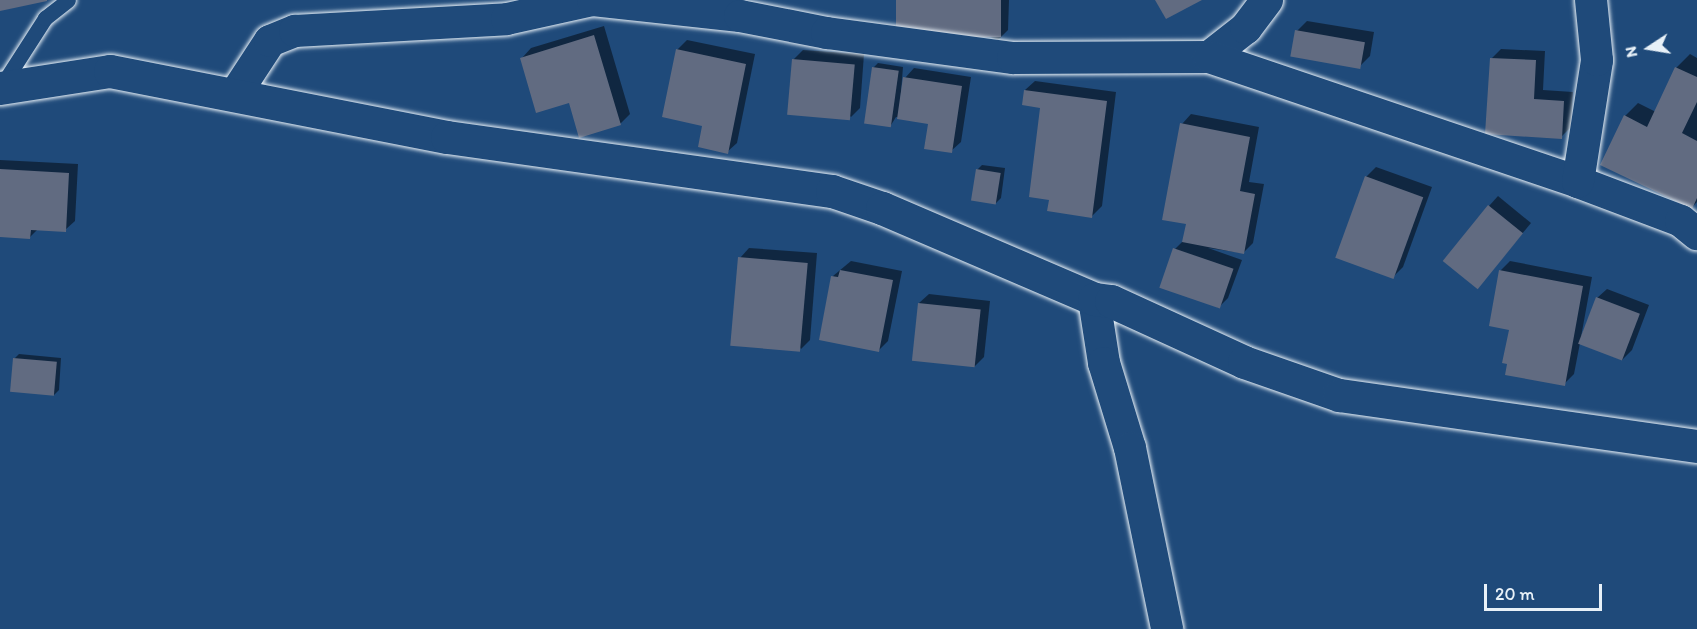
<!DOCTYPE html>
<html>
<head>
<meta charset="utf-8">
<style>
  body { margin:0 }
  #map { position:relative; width:1697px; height:629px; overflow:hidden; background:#1f4a7a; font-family:Itim,sans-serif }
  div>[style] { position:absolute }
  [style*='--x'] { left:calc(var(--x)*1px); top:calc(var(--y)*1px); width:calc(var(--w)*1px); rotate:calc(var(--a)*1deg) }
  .shadow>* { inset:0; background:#0007 }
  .building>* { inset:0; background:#616b81; transform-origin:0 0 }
  .roads { filter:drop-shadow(0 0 2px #e8f1f8) drop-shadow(0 0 2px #e8f1f8) }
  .service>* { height:15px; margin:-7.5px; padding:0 7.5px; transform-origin:7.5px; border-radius:7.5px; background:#1f4a7a }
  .minor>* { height:32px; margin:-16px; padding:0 16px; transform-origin:16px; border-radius:16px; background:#1f4a7a }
  .secondary>* { height:33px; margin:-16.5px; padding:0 16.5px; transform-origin:16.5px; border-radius:16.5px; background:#1f4a7a }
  span { translate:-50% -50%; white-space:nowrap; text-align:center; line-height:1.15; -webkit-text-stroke:4.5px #1f4a7a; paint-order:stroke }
  .north { position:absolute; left:1619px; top:18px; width:60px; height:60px; -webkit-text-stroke:4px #1f4a7a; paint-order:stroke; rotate:258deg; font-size:16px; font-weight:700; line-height:24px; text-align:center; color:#e8f1f8 }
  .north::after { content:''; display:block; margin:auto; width:21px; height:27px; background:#e8f1f8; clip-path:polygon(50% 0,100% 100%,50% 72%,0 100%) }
  .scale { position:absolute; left:1484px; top:584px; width:118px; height:27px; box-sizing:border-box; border:3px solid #e8f1f8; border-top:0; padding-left:8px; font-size:18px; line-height:21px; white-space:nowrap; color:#e8f1f8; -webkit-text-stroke:4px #1f4a7a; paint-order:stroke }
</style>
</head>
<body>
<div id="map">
  <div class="shadow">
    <div style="clip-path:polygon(898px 0,1009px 0,1008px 30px,998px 40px)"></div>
    <div style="clip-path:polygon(1307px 21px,1374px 32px,1370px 56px,1360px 66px,1297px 31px)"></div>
    <div style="clip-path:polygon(604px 26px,630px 114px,621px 123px,580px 136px,570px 102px,522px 58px,531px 48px)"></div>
    <div style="clip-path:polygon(687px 40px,755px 54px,737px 143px,727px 152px,704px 125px,677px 50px)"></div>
    <div style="clip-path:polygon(1501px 49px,1545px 51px,1543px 90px,1573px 92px,1571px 127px,1561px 137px,1491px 59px)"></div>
    <div style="clip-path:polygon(803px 50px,864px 54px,860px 108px,851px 117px,793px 60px)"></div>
    <div style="clip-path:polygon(1690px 54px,1697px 58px,1697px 202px,1692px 207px,1625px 116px,1638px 103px,1656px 112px,1676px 68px)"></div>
    <div style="clip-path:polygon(878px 63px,903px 67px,900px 105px,905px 78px,914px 68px,971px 77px,961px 142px,951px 151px,930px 122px,896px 117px,891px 125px,873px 68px)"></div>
    <div style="clip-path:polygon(1035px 81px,1116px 92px,1102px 206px,1092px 216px,1042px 107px,1025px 90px)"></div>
    <div style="clip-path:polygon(1191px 114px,1259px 127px,1249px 182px,1264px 184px,1253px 243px,1243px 253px,1208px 248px,1242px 260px,1228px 298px,1218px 308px,1175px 249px,1184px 240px,1187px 223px,1182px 124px)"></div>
    <div style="clip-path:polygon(0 160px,78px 164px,75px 221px,65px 230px,38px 229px,30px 237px,0 236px)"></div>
    <div style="clip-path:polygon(982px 165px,1005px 168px,1001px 198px,996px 203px,977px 170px)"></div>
    <div style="clip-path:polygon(1376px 167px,1432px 187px,1403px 267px,1393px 277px,1366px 177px)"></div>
    <div style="clip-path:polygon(1498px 196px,1531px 223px,1478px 287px,1489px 206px)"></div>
    <div style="clip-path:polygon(749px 248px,817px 253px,810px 340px,801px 349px,740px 258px)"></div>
    <div style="clip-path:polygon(851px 261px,902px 271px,888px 341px,879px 350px,833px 276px)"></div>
    <div style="clip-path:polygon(1510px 261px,1592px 277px,1581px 337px,1597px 298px,1607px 289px,1649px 305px,1632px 350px,1622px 360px,1580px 343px,1574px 374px,1564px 384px,1511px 329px,1500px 271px)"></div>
    <div style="clip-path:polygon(929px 294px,990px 301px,984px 357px,974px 367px,919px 303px)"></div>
    <div style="clip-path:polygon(19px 354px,61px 358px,59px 390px,54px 395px,14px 359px)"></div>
  </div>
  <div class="building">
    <div style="clip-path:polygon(0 0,47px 0,47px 1px,0 11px)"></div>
    <div style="left:896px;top:0;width:105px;height:37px"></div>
    <div style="clip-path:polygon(1155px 0,1202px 0,1166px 19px)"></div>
    <div style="left:1295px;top:30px;width:71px;height:27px;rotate:10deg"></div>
    <div style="clip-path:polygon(594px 35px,621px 125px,579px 138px,569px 103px,536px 113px,520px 58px)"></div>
    <div style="clip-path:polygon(676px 49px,746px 64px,728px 154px,698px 147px,702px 126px,662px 117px)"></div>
    <div style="clip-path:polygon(1490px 58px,1536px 60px,1534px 99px,1564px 101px,1562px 139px,1485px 134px)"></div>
    <div style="left:792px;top:59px;width:63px;height:56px;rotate:5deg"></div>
    <div style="left:872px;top:67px;width:27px;height:57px;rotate:8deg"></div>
    <div style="clip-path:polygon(1675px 67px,1697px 77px,1697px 102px,1682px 133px,1697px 141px,1697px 198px,1692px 209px,1600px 165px,1624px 115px,1647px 127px)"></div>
    <div style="clip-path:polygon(903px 77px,962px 86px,952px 153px,924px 149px,928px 124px,897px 119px)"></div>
    <div style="clip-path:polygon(1024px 90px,1107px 101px,1092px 218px,1047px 211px,1049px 200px,1029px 197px,1040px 108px,1022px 105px)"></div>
    <div style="clip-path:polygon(1180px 123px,1250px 137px,1240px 191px,1255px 194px,1244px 254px,1182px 242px,1186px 224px,1162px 220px)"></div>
    <div style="clip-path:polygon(0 169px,69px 173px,66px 232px,31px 230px,30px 239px,0 237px)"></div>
    <div style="left:976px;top:169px;width:25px;height:32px;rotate:9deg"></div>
    <div style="left:1365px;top:176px;width:62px;height:87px;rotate:20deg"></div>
    <div style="left:1488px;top:205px;width:45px;height:72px;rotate:39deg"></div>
    <div style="left:1173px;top:248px;width:64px;height:42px;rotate:19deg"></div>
    <div style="left:738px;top:257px;width:70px;height:89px;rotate:5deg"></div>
    <div style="clip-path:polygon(840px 270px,893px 280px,879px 352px,819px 340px,831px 276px,838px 277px)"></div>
    <div style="clip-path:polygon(1499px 270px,1583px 286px,1565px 386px,1505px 375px,1507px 364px,1502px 363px,1509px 330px,1489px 326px)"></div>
    <div style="left:1596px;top:297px;width:47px;height:50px;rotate:21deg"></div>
    <div style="left:918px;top:303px;width:63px;height:58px;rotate:6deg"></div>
    <div style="left:13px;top:358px;width:44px;height:34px;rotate:5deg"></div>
  </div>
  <div class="roads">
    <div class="service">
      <div style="--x:2;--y:85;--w:80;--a:-57.3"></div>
      <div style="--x:45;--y:18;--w:29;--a:-38"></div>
    </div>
    <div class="minor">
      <div style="--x:1209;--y:57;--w:47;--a:-38.1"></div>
      <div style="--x:1246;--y:28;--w:35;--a:-53"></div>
      <div style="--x:236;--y:93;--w:62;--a:-56.8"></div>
      <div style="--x:270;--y:41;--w:27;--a:-22"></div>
      <div style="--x:295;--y:31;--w:212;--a:-3.2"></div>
      <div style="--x:507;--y:19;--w:88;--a:-12.5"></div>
      <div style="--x:593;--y:0;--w:148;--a:6.2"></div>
      <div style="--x:740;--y:16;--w:89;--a:11.1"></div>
      <div style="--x:827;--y:33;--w:188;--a:7.7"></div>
      <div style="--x:1013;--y:58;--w:196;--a:-0.3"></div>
      <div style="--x:1209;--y:57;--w:390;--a:18.7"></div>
      <div style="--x:1578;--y:182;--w:110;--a:20.7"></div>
      <div style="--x:1681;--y:221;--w:21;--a:39"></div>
      <div style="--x:1578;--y:182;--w:123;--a:-81.1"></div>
      <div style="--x:1597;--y:60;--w:60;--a:-95.7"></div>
      <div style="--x:1094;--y:299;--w:65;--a:81.1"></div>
      <div style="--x:1104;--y:363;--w:89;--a:73"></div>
      <div style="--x:1130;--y:448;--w:185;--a:78.4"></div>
    </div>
    <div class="secondary">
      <div style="--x:0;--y:88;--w:111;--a:-8.8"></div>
      <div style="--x:110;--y:71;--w:343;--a:11.1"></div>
      <div style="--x:447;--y:137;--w:389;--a:8"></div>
      <div style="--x:832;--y:191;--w:53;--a:18.8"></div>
      <div style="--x:882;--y:208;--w:231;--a:23.2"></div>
      <div style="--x:1094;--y:299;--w:17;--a:7"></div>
      <div style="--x:1111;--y:301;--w:146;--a:24.6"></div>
      <div style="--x:1244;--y:362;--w:101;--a:19.2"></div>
      <div style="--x:1339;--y:395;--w:362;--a:8.1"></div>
    </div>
  </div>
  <div class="north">N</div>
  <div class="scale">20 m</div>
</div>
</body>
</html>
